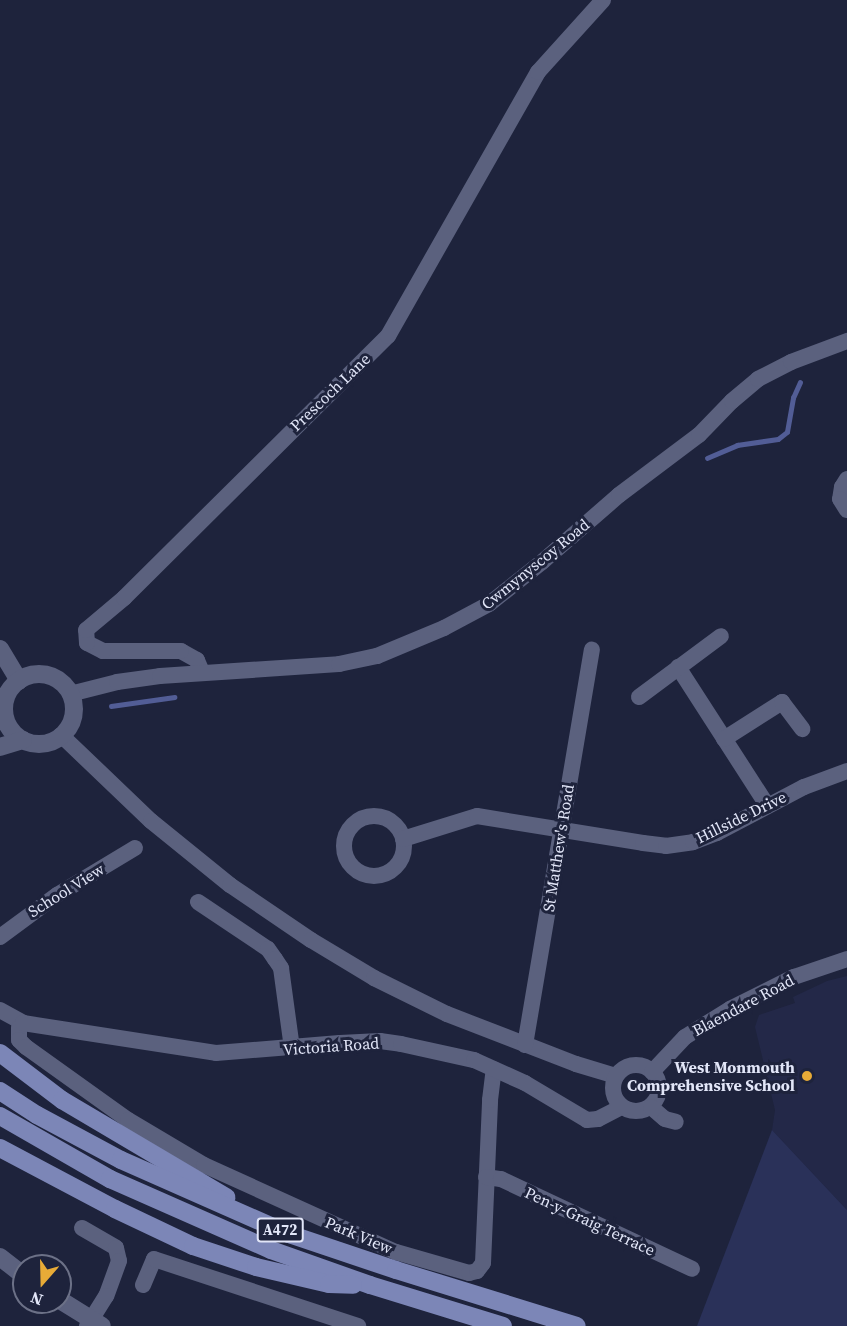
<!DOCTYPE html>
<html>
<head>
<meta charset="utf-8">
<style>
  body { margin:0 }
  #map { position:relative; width:847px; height:1326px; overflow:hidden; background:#1e233c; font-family:"Source Serif 4",serif }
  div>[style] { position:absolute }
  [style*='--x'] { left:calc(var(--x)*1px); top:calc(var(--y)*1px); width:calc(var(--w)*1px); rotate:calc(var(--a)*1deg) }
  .built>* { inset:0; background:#232848 }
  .green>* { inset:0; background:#2a3159 }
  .stream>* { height:4.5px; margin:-2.25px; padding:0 2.25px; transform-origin:2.25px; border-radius:2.25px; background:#525d96 }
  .street>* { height:16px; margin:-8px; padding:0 8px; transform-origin:8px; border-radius:8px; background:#5b617e }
  .street>.ring { margin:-8px; padding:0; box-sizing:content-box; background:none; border:16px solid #5b617e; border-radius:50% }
  .secondary>* { height:18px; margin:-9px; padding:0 9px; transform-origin:9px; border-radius:9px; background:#5b617e }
  .secondary>.ring { margin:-9px; padding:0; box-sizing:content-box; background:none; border:18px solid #5b617e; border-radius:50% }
  .primary>* { height:18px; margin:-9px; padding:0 9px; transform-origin:9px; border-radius:9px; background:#7c86b7 }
  .dots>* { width:16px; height:16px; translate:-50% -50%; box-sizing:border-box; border:3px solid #1e233c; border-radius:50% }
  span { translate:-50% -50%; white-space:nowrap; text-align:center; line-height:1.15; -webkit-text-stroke:6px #1e233c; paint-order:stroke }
  .shield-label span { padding:2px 4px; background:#1e233c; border:2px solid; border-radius:4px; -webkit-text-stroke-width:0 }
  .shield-label { font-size:15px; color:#e2e6f8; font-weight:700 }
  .street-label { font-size:16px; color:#e2e6f8 }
  .poi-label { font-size:16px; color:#e2e6f8; font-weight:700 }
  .right { translate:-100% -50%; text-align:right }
  .north { position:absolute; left:12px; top:1254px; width:60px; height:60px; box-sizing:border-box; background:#1e233c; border:2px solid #6c7187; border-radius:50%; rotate:200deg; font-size:16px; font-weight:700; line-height:24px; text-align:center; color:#e2e6f8 }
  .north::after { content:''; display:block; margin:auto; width:21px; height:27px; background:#e8ab37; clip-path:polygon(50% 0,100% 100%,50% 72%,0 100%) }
</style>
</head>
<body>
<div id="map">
  <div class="built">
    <div style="clip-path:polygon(847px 976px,847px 1210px,772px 1130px,775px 1110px,755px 1027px,759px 1015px,795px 1003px,793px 997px,827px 981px)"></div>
  </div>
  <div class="green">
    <div style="clip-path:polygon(772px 1130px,847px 1210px,847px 1326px,697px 1326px)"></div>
  </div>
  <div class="stream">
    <div style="--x:707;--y:458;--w:33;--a:-23"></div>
    <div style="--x:737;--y:445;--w:41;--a:-8.3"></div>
    <div style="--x:778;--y:439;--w:11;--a:-38"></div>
    <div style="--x:787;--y:432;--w:35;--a:-80"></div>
    <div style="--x:793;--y:398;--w:17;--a:-66"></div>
    <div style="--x:111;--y:706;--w:64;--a:-8.1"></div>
  </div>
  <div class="street">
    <div style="--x:847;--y:479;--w:9;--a:122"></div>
    <div style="--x:842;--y:487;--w:12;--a:99"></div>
    <div style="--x:840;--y:499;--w:13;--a:58"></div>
    <div style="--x:678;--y:667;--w:164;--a:57.2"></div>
    <div style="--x:202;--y:672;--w:13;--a:-113"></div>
    <div style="--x:197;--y:660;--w:18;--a:-151"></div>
    <div style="--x:181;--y:651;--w:78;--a:180"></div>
    <div style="--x:103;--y:651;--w:18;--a:-153"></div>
    <div style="--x:87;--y:643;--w:13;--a:-94"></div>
    <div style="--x:86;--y:630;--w:50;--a:-40.1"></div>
    <div style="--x:124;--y:598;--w:372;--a:-44.8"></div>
    <div style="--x:388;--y:336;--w:304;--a:-60.4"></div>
    <div style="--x:538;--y:72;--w:97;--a:-47.9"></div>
    <div style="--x:70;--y:694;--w:49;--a:-14.3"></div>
    <div style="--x:117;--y:682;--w:43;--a:-7.9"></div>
    <div style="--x:160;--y:676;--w:179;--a:-3.8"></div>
    <div style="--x:339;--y:664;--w:39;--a:-12"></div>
    <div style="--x:377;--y:656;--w:73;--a:-22.7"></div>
    <div style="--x:444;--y:628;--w:51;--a:-28.1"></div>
    <div style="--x:489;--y:604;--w:68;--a:-38.4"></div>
    <div style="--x:542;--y:562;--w:102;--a:-41"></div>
    <div style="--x:619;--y:495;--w:100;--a:-36.9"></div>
    <div style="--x:699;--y:435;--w:47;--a:-45.9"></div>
    <div style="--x:732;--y:401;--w:34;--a:-40"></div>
    <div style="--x:758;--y:379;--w:37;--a:-27"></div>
    <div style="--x:791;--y:362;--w:60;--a:-20.6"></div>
    <div style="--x:639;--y:697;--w:102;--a:-36.6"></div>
    <div style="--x:61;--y:735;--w:124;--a:43.7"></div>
    <div style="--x:151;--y:821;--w:102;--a:39"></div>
    <div style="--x:230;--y:885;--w:98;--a:34.2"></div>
    <div style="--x:311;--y:940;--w:74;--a:31.1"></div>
    <div style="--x:374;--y:978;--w:81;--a:26.3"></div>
    <div style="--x:447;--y:1014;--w:138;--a:21.2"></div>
    <div style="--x:576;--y:1064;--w:42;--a:16.7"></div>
    <div style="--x:724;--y:739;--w:69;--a:-32.5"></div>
    <div style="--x:782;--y:702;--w:34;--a:53"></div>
    <div class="ring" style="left:344px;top:816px;width:44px;height:44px"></div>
    <div style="--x:403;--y:839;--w:77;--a:-17.3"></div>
    <div style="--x:477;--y:816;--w:168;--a:9.2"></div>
    <div style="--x:643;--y:843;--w:23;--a:7"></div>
    <div style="--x:666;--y:846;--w:27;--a:-8"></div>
    <div style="--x:693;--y:842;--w:26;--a:-21"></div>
    <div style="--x:717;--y:833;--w:98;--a:-27.9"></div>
    <div style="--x:804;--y:787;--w:46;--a:-20.4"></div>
    <div style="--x:198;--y:902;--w:84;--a:33.9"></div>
    <div style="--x:268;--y:949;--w:12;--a:55"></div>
    <div style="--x:275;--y:959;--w:11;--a:56"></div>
    <div style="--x:281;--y:968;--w:81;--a:82.2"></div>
    <div style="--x:0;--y:937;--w:71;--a:-36.4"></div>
    <div style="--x:57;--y:895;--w:91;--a:-31.1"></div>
    <div style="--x:0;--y:1010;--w:26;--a:29"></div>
    <div style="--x:23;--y:1023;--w:6;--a:129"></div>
    <div style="--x:19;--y:1028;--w:12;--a:90"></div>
    <div style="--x:19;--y:1040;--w:10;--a:45"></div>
    <div style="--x:26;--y:1047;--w:125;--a:35.6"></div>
    <div style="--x:128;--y:1120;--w:88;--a:30.6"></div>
    <div style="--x:204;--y:1165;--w:211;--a:24.4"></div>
    <div style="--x:396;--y:1252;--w:76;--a:16"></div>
    <div style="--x:469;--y:1273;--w:8;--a:-14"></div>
    <div style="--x:477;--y:1271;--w:10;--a:-53"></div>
    <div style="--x:483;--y:1263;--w:163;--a:-87.5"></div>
    <div style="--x:490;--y:1100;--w:31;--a:-83"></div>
    <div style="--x:23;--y:1023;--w:195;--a:8.8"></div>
    <div style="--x:216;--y:1053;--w:124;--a:-4.6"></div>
    <div style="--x:340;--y:1043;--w:40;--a:-2.9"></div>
    <div style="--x:380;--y:1041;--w:21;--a:8"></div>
    <div style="--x:401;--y:1044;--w:75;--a:12.4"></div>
    <div style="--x:474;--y:1060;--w:56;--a:24.3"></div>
    <div style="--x:525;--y:1083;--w:72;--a:30.8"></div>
    <div style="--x:587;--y:1120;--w:11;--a:-5"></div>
    <div style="--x:598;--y:1119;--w:27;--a:-27"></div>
    <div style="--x:525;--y:1045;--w:401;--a:-80.4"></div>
    <div class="ring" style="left:613px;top:1065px;width:30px;height:30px"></div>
    <div style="--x:652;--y:1072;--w:48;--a:-46.7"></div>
    <div style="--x:685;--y:1037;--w:53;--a:-31.9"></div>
    <div style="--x:730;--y:1009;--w:72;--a:-26.6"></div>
    <div style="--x:794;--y:977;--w:56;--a:-18.8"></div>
    <div style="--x:651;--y:1107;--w:18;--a:41"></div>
    <div style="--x:665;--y:1119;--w:11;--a:15"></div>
    <div style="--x:486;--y:1177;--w:15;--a:8"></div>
    <div style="--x:501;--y:1179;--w:211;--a:25.2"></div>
    <div style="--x:82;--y:1228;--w:39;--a:30"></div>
    <div style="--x:116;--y:1248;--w:13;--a:77"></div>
    <div style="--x:119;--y:1261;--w:37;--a:110"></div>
    <div style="--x:106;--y:1296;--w:36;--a:122"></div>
    <div style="--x:143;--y:1285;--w:28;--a:-67"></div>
    <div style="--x:154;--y:1259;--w:215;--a:18.2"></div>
  </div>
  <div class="secondary">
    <div style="--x:0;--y:649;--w:37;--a:59"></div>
    <div class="ring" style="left:4px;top:674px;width:52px;height:52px"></div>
    <div style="--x:0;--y:747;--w:24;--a:-17"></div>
    <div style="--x:0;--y:1257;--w:31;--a:38"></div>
    <div style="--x:60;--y:1300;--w:49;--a:31.8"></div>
  </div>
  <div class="primary">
    <div style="--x:0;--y:1053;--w:78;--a:37.2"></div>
    <div style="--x:62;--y:1100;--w:191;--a:30.6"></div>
    <div style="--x:0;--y:1091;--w:44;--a:33"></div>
    <div style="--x:37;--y:1115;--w:95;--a:28.2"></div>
    <div style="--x:121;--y:1160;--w:184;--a:23.8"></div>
    <div style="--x:289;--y:1234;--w:113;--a:18.6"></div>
    <div style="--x:396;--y:1270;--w:189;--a:17.2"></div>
    <div style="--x:0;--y:1116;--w:127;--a:29.8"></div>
    <div style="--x:110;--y:1179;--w:176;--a:23.8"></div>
    <div style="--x:271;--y:1250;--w:105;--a:19.5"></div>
    <div style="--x:370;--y:1285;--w:139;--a:17.1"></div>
    <div style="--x:0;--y:1148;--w:130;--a:27.9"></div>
    <div style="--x:115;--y:1209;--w:86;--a:25.4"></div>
    <div style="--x:193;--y:1246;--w:66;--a:18.4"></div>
    <div style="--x:256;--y:1267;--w:75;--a:13.1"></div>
    <div style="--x:329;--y:1284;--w:24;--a:2"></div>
  </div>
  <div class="dots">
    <div style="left:807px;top:1076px;background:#e8ab37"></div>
  </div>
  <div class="shield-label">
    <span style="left:280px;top:1230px">A472</span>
  </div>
  <div class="street-label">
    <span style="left:330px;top:392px;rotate:-44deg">Prescoch Lane</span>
    <span style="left:535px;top:564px;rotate:-39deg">Cwmynyscoy Road</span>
    <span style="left:741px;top:817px;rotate:-26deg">Hillside Drive</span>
    <span style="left:558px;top:848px;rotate:-81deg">St Matthew's Road</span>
    <span style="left:66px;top:890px;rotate:-32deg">School View</span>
    <span style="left:743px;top:1005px;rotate:-28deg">Blaendare Road</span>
    <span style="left:331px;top:1046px;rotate:-4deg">Victoria Road</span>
    <span style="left:590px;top:1221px;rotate:25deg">Pen-y-Graig Terrace</span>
    <span style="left:359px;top:1235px;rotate:23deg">Park View</span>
  </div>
  <div class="poi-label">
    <span class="right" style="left:795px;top:1076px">West Monmouth<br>Comprehensive School</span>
  </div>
  <div class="north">N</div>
</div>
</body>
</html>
